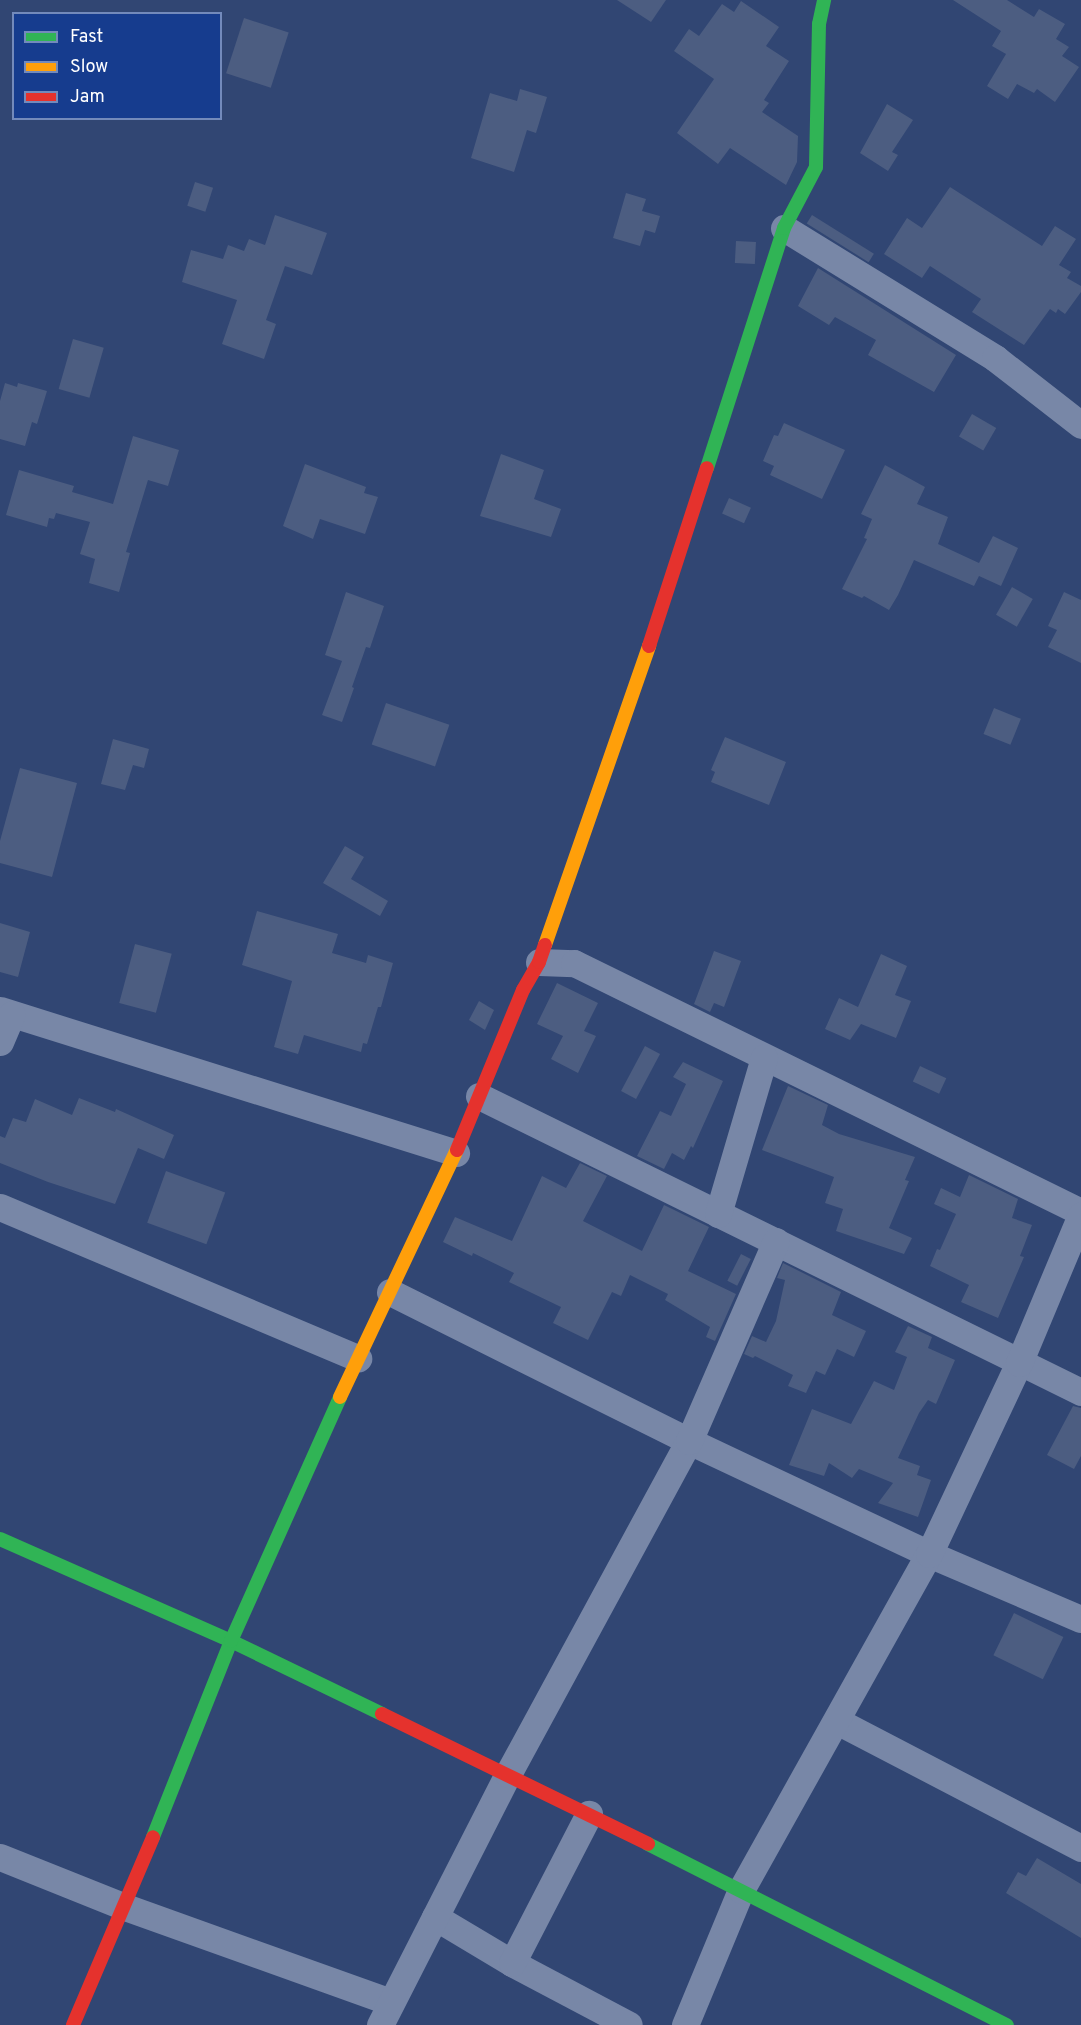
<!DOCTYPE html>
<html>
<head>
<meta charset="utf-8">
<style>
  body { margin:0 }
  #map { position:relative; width:1081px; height:2025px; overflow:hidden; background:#314673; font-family:Overpass,sans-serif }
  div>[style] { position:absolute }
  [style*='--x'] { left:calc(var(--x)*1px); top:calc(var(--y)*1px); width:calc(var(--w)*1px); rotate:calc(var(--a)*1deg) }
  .building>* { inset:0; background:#4c5d81; transform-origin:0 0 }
  .street>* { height:27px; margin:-13.5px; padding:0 13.5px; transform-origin:13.5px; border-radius:13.5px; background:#7887a7 }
  .fast>* { height:14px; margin:-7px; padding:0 7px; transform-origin:7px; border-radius:7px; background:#30b455 }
  .slow>* { height:14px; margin:-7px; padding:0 7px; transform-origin:7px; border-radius:7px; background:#ff9f0a }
  .jam>* { height:14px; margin:-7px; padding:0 7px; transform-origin:7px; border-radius:7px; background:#e5322d }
  span { translate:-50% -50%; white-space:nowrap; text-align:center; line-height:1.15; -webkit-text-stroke:4.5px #163c8e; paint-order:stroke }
  .legend { position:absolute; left:12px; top:12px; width:210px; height:108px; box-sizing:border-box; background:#163c8e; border:2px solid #738abb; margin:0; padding:8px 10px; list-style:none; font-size:18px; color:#fff }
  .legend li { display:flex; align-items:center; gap:12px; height:30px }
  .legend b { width:30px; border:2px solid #738abb }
</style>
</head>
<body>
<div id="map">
  <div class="building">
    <div style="clip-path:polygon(617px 0,666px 0,651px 22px)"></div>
    <div style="clip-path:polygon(953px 0,1007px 0,1034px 17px,1039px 9px,1065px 24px,1056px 39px,1069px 47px,1062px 56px,1079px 67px,1055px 102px,1037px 89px,1034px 93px,1017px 84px,1008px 99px,987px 86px,1006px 54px,992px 46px,1001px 31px)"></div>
    <div style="clip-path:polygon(741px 1px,779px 27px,766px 46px,789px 61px,764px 100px,769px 103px,762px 112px,798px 136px,797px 162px,786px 185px,730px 148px,718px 164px,677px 133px,714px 79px,674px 51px,689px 29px,699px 36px,722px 4px,734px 12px)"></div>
    <div style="left:244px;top:18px;width:47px;height:58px;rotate:18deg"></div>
    <div style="clip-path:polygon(520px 89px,547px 97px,536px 133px,527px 130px,514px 172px,471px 158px,490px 93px,517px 101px)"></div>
    <div style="clip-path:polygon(887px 104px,913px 120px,892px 152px,898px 155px,888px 171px,860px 153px)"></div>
    <div style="left:195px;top:182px;width:19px;height:25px;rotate:18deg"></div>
    <div style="clip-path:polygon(950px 187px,1042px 246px,1055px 226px,1076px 239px,1059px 265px,1071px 272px,1067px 278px,1081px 286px,1081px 292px,1065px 314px,1058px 309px,1056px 313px,1050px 309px,1024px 345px,972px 312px,981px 299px,930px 266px,922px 278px,884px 254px,907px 218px,922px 228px)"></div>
    <div style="clip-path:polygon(626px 193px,646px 199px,642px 211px,660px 216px,655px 233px,645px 230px,640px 246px,613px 238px)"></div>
    <div style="clip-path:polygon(275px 215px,327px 233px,312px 275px,285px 266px,266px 320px,276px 324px,264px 359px,222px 344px,237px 300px,182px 282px,191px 250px,223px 259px,228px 245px,244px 251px,249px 239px,265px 245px)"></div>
    <div style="left:812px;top:215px;width:73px;height:10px;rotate:32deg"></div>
    <div style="left:736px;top:241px;width:20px;height:22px;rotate:3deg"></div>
    <div style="clip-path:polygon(818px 268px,956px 355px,934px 392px,868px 355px,876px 340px,835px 317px,829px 325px,798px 306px)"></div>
    <div style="left:73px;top:339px;width:32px;height:52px;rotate:16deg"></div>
    <div style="clip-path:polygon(5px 383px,17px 387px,18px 383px,47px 391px,37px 424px,32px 422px,25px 446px,0 439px,0 401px)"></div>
    <div style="left:972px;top:414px;width:28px;height:26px;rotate:30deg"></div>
    <div style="clip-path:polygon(784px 423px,845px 450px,822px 499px,770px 475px,774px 466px,763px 461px,774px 435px,778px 436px)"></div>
    <div style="clip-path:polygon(133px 436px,179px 450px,168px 486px,148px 480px,130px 539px,126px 552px,130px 553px,119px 592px,89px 583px,95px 559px,80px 554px,90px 522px,56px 513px,54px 519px,49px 518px,47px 527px,6px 515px,19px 470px,74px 486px,72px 492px,113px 504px)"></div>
    <div style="clip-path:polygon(501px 454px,544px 470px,534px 499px,561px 509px,551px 537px,480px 516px)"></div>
    <div style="clip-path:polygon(305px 464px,366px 487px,364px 493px,378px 497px,365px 534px,320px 519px,313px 539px,283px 526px)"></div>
    <div style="clip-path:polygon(885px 465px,925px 487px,917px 504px,948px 517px,938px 544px,979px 563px,993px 536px,1018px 548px,1001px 586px,979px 576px,974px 586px,914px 560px,898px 595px,889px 610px,864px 596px,862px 598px,842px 589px,867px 539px,864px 538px,872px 519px,861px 514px)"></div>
    <div style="left:729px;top:498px;width:24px;height:17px;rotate:24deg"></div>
    <div style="left:1012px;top:587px;width:24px;height:32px;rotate:30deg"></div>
    <div style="clip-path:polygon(346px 592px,384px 606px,370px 648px,366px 647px,352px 687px,354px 688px,342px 722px,322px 715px,342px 661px,325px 655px)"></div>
    <div style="clip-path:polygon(1064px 592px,1081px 600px,1081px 663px,1048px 647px,1057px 630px,1048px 626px)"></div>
    <div style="left:386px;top:703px;width:67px;height:44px;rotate:19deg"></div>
    <div style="left:994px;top:708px;width:29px;height:28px;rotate:22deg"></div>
    <div style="clip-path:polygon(725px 737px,786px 762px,769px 805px,711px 782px,715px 772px,711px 770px)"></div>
    <div style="clip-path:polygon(113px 739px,149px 749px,144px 768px,133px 765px,125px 790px,101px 784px)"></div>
    <div style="clip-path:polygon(20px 768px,77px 783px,52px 877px,0 863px,0 841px)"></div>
    <div style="clip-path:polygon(345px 846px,364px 857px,351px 879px,388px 901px,380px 916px,323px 883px)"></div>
    <div style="clip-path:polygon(257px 911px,338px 934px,332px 953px,366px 963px,368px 955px,393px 963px,381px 1007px,378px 1007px,367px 1044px,363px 1043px,361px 1052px,304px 1035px,298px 1054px,274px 1047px,292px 981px,242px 965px)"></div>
    <div style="clip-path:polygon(0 923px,30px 932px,18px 977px,0 972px)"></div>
    <div style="left:135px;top:944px;width:38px;height:61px;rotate:15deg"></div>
    <div style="clip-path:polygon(714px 951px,741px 961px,724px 1007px,714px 1003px,710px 1012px,694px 1004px)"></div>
    <div style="clip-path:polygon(881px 954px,907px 966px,895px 995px,911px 1001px,896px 1038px,861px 1024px,850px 1040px,825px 1029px,839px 998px,858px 1007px)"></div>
    <div style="clip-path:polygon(557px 983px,598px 1003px,584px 1031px,596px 1036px,578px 1073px,551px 1059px,563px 1036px,537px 1024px)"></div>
    <div style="clip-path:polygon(479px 1001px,494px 1010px,485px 1030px,469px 1020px)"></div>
    <div style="left:645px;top:1046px;width:17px;height:51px;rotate:28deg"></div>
    <div style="clip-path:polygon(683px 1062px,723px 1081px,693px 1148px,691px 1146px,684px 1160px,672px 1153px,664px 1169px,637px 1156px,660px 1111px,671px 1116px,686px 1084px,673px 1077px)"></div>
    <div style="left:920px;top:1066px;width:29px;height:17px;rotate:25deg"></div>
    <div style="clip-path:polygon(788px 1086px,828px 1105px,822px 1125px,839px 1134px,915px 1157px,905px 1180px,909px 1181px,889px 1228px,912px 1238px,904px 1254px,836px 1231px,843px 1209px,825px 1203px,834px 1177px,762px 1150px)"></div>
    <div style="clip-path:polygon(79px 1098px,115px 1112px,116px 1109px,174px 1135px,164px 1159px,138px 1148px,115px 1204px,48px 1182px,0 1163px,0 1136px,5px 1138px,13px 1118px,26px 1122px,35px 1099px,72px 1115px)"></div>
    <div style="clip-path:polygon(580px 1163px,607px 1176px,583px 1221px,642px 1251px,664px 1205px,709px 1227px,688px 1271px,736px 1294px,715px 1341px,706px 1337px,710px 1327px,665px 1300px,668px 1294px,630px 1275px,621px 1296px,612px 1292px,588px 1340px,553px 1323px,561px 1307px,509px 1282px,514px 1273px,473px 1253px,472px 1256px,443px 1242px,455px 1217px,512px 1241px,542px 1176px,566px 1188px)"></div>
    <div style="left:166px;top:1171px;width:63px;height:55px;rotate:20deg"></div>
    <div style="clip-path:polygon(969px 1175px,1018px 1199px,1012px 1218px,1032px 1225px,1020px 1256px,1024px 1257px,998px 1318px,961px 1302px,969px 1285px,930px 1266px,937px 1249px,940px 1250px,956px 1214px,934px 1204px,941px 1188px,960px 1197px)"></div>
    <div style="left:741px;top:1254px;width:11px;height:30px;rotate:27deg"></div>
    <div style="clip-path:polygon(783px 1263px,841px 1292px,832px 1315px,866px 1331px,854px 1357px,837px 1349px,825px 1375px,816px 1371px,806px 1393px,788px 1386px,793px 1375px,755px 1356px,753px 1358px,744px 1354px,752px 1336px,766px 1342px,776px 1321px,785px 1280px,777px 1278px)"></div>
    <div style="clip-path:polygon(908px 1326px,932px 1337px,928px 1348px,955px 1360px,936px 1404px,928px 1400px,919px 1413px,898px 1458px,920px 1466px,917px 1475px,931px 1480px,918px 1517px,878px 1503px,893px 1483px,859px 1469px,852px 1478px,829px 1463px,824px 1476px,789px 1465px,812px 1409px,851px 1424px,874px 1381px,894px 1390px,907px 1357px,895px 1352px)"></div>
    <div style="clip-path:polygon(1073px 1406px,1081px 1408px,1081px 1456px,1074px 1469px,1047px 1455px)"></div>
    <div style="left:1014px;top:1613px;width:55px;height:47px;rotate:26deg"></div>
    <div style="clip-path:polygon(1037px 1858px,1081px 1884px,1081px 1938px,1006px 1893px,1018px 1872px,1026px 1876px)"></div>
  </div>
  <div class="street">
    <div style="--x:784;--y:228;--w:248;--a:31.6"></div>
    <div style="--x:995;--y:358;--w:109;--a:37.9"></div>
    <div style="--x:539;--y:962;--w:35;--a:2"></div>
    <div style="--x:574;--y:963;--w:565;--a:26.16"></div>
    <div style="--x:0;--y:1010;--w:478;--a:17.4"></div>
    <div style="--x:0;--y:1042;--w:30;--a:-67"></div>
    <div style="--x:479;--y:1096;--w:671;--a:26.18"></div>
    <div style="--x:0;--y:1207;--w:389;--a:22.9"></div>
    <div style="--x:718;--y:1214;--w:163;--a:-73.6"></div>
    <div style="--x:390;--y:1292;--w:334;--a:26.5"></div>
    <div style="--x:689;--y:1441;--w:265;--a:25.2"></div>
    <div style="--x:929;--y:1554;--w:165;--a:23.2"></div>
    <div style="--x:837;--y:1721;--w:275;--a:27.5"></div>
    <div style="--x:0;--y:1857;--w:135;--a:21.8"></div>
    <div style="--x:125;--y:1907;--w:282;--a:19.7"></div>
    <div style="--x:435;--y:1917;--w:90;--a:30.9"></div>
    <div style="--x:512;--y:1963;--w:132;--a:27.9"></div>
    <div style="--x:512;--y:1963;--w:168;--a:-62.7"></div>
    <div style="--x:380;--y:2025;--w:282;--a:-63"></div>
    <div style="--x:508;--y:1774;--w:379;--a:-61.5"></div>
    <div style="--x:689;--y:1441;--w:218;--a:-66.5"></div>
    <div style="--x:685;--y:2025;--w:146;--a:-67.5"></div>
    <div style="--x:741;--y:1890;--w:385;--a:-60.8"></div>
    <div style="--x:929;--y:1554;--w:211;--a:-64.8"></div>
    <div style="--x:1019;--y:1363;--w:160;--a:-67.3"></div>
  </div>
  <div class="fast">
    <div style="--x:707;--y:468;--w:252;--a:-72.2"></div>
    <div style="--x:784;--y:228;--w:69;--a:-62.3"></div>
    <div style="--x:816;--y:167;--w:143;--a:-88.8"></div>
    <div style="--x:819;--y:24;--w:25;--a:-78"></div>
    <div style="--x:0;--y:1539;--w:253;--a:23.8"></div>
    <div style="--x:231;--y:1641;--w:168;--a:25.8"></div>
    <div style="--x:153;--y:1837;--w:211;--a:-68.3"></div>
    <div style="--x:231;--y:1641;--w:267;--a:-65.9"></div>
    <div style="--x:648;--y:1844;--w:402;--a:26.8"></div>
  </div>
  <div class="slow">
    <div style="--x:545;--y:945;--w:317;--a:-70.8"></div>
    <div style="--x:340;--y:1397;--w:273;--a:-64.7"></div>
  </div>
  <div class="jam">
    <div style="--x:649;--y:646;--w:187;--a:-72"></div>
    <div style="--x:457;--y:1150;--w:173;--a:-67.6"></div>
    <div style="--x:523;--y:990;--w:32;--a:-60"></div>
    <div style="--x:539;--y:962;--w:18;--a:-71"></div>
    <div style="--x:382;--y:1714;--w:296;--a:26"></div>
    <div style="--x:73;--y:2025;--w:204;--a:-66.9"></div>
  </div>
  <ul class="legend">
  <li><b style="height:8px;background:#30b455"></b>Fast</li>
  <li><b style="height:8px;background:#ff9f0a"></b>Slow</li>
  <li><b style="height:8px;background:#e5322d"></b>Jam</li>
  </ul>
</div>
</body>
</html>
